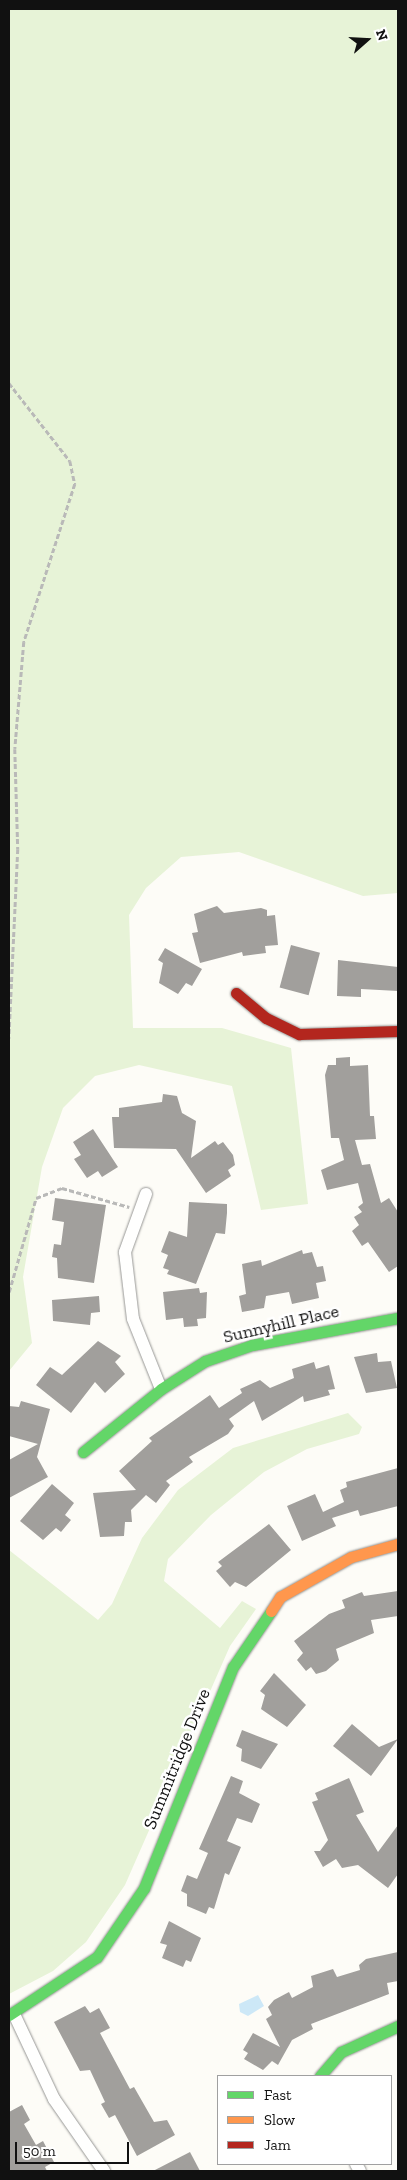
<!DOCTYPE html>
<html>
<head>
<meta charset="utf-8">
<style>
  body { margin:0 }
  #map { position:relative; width:407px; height:2180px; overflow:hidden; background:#fdfcf7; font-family:"Zilla Slab",serif }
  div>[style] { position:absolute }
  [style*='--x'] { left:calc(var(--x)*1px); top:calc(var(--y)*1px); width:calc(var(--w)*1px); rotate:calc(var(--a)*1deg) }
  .green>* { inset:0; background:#e7f3d7 }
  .water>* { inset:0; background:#cde8f7 }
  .building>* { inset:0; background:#a19f9c; transform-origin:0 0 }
  .path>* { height:2.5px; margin-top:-1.25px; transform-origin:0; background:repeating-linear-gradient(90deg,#b9b9b8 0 5px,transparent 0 7.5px) }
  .roads { filter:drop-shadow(0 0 1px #979795) drop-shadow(0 0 1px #979795) }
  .street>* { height:12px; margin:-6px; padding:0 6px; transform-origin:6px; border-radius:6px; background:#fffffe }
  .fast>* { height:11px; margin:-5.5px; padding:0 5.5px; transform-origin:5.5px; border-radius:5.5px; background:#63d668 }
  .slow>* { height:11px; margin:-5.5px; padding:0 5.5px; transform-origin:5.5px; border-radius:5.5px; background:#ff974d }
  .jam>* { height:11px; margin:-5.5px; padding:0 5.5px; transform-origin:5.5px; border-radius:5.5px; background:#b3261e }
  span { translate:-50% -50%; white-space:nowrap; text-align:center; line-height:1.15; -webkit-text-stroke:5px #fff; paint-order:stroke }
  .street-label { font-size:18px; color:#111 }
  .frame { position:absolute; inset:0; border:10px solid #111; pointer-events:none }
  .legend { position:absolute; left:217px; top:2075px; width:175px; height:90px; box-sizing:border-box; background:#fff; border:1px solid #a0a0a0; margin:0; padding:6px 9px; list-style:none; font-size:15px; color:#111 }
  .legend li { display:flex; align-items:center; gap:10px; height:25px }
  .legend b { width:25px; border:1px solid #a0a0a0 }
  .north { position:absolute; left:342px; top:15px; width:50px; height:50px; -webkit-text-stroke:4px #fff; paint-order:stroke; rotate:71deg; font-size:14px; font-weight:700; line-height:20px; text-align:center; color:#111 }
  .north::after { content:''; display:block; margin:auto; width:18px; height:22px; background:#111; clip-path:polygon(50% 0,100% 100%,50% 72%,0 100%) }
  .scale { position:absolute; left:15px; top:2142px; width:114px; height:22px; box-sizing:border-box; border:2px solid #111; border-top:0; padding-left:6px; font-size:15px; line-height:18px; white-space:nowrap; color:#111; -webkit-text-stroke:4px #fff; paint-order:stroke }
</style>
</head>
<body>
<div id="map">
  <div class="green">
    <div style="clip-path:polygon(9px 9px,398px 9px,398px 893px,363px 896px,239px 852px,181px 857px,146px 888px,129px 915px,133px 1028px,222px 1028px,291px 1048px,308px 1204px,261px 1210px,232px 1086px,139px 1065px,95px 1076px,63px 1108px,42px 1167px,23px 1277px,32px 1343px,9px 1371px)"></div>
    <div style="clip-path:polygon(348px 1413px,362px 1427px,359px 1434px,307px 1449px,264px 1472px,211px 1515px,168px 1559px,164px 1581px,220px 1628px,242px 1601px,256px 1609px,230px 1646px,125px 1885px,86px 1942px,53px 1971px,9px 1994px,9px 1550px,98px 1620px,112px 1604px,142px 1538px,178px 1490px,233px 1448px)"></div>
  </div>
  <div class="water">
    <div style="clip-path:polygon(258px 1995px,264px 2006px,248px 2016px,240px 2012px,239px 2004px)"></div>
  </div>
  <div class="building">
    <div style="clip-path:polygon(217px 906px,224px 913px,261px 908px,267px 910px,267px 916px,275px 915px,278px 945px,265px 946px,266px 953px,243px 956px,242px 952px,200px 963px,192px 933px,198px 932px,194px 914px)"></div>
    <div style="left:291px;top:945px;width:30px;height:44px;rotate:15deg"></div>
    <div style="clip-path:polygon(165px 948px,202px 969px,192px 986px,186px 983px,178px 994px,159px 983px,163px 963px,158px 960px)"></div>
    <div style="clip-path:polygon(338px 960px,398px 967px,398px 991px,361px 989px,361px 997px,337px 996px)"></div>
    <div style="clip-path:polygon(350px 1057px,350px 1066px,368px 1065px,370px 1116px,374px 1116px,376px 1139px,355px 1140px,362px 1165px,370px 1164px,381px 1203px,389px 1198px,398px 1212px,398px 1266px,389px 1272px,368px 1242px,362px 1246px,352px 1231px,359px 1225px,354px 1217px,362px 1212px,358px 1207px,363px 1203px,358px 1183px,327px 1190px,321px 1170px,344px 1160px,339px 1138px,331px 1138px,325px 1075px,328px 1065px,336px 1065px,336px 1058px)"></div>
    <div style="clip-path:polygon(163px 1094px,177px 1096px,182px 1113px,196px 1121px,191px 1158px,215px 1141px,218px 1145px,223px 1142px,233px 1155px,235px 1165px,228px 1170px,231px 1176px,206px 1193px,176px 1149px,114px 1148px,112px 1117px,119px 1117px,119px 1108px,162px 1102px)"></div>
    <div style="clip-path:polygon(93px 1129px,118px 1167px,102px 1177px,98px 1171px,87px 1178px,74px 1159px,81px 1155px,73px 1142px)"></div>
    <div style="clip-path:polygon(55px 1198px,106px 1205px,94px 1283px,58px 1278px,57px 1258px,52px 1257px,54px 1244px,61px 1245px,64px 1222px,52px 1220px)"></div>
    <div style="clip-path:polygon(189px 1202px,227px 1204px,227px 1213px,225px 1234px,216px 1233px,196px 1284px,167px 1274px,169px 1270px,163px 1268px,168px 1255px,161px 1252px,169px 1231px,187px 1237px)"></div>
    <div style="clip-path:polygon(302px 1250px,303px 1254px,312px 1252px,317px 1267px,323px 1266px,326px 1281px,316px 1283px,319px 1298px,292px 1304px,289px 1292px,266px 1296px,264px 1308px,242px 1312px,239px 1296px,246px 1294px,242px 1264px,261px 1260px,262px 1266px)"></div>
    <div style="clip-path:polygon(199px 1288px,200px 1293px,207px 1292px,206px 1318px,197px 1319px,198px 1326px,184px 1327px,183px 1318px,166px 1320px,163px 1292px)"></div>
    <div style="clip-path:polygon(99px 1296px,100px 1312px,91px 1313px,90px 1325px,53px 1321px,52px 1300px)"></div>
    <div style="clip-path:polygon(98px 1341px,121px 1356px,115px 1362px,125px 1374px,105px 1393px,95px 1382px,71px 1413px,36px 1385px,50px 1367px,62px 1375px)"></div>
    <div style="clip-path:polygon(377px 1353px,378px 1362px,391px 1361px,397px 1388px,366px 1393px,354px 1357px)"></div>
    <div style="clip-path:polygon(314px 1362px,316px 1369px,329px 1365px,335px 1389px,328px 1390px,330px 1395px,304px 1402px,303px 1396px,262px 1421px,254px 1401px,229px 1419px,234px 1426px,228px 1434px,189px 1457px,193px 1462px,166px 1481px,170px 1485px,156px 1503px,146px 1495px,131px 1510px,132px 1522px,125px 1522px,124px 1536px,100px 1537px,93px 1493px,136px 1490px,119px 1471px,152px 1441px,149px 1438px,210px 1395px,219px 1408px,242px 1393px,240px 1389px,260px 1380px,270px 1388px,294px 1378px,292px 1369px)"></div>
    <div style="clip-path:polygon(21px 1401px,50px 1409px,37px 1457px,48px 1477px,9px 1498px,9px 1460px,38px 1444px,9px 1436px,9px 1406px,19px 1407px)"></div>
    <div style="clip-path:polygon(398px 1468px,398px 1506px,360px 1516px,358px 1510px,332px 1518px,336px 1526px,302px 1541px,287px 1506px,315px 1494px,323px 1512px,344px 1502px,340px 1490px,347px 1487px,346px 1482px)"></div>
    <div style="clip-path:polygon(52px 1484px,74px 1503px,65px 1515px,71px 1520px,61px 1532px,56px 1528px,43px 1540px,20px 1521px)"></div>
    <div style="clip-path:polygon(269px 1524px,291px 1550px,246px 1587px,235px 1582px,230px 1587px,216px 1571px,222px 1566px,218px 1562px)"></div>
    <div style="clip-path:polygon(398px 1591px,398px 1616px,371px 1620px,374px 1633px,336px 1649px,339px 1660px,326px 1671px,316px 1674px,311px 1667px,306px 1671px,297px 1660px,303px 1653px,294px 1641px,329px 1614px,345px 1608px,342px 1600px,362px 1592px,364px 1596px)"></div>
    <div style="clip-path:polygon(274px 1673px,306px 1705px,287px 1727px,261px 1709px,265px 1695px,260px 1691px)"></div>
    <div style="clip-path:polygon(352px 1724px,379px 1747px,398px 1739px,371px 1776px,333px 1746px)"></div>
    <div style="clip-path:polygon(242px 1730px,278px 1744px,261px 1769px,241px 1761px,242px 1749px,236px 1746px)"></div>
    <div style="clip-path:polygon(231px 1776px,243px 1781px,239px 1793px,260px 1804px,252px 1823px,237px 1818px,227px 1841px,241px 1847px,229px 1875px,225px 1873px,214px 1909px,209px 1907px,206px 1914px,187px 1906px,187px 1894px,181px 1891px,187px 1875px,197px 1879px,208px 1853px,199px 1849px)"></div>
    <div style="clip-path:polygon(349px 1778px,364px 1812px,356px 1815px,378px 1852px,398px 1825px,398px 1874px,388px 1888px,358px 1865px,342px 1868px,336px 1859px,323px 1867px,314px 1851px,320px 1851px,328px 1840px,312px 1802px,318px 1800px,315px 1793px)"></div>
    <div style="clip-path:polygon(169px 1921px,201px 1938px,191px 1962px,186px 1960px,183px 1967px,162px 1958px,167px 1945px,160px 1943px)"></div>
    <div style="clip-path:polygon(398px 1952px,398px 1981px,387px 1983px,389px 1994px,311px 2024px,313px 2029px,292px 2040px,278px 2065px,272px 2061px,263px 2070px,244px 2059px,248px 2053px,243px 2050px,253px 2033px,280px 2047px,266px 2019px,272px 2015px,268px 2007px,274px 2000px,289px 1992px,292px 1998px,313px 1987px,311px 1976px,333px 1969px,337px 1977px,360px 1970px,359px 1965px,366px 1959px)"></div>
    <div style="clip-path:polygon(85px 2006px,90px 2013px,99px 2008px,110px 2028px,100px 2033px,130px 2089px,134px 2087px,154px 2122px,167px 2120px,175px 2135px,137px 2156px,115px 2115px,109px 2118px,101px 2104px,105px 2102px,90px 2070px,80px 2071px,54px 2022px)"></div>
    <div style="clip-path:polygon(22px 2105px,30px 2120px,24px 2124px,36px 2145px,43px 2141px,54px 2162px,45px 2167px,47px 2171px,9px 2171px,9px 2112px)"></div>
    <div style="clip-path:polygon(190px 2152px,200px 2171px,153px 2171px)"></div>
  </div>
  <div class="path">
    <div style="--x:9;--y:383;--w:99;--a:52"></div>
    <div style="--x:70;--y:461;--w:24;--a:78"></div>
    <div style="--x:75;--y:484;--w:166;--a:107.9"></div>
    <div style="--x:24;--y:642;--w:107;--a:94.8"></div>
    <div style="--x:15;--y:749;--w:100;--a:88.3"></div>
    <div style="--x:18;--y:849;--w:190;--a:92.7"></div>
    <div style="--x:9;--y:1292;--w:98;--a:-74"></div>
    <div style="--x:36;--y:1198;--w:28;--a:-21"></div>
    <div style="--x:62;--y:1188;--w:70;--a:15.8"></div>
  </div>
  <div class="roads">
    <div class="street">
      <div style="--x:146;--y:1194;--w:62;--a:109.9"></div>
      <div style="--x:125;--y:1252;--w:67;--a:83.2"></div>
      <div style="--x:133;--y:1319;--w:75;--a:68.2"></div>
      <div style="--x:14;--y:2014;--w:94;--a:64.8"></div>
      <div style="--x:54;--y:2099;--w:88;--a:55.2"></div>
      <div style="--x:356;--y:2164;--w:8;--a:60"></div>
    </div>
    <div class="fast">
      <div style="--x:83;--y:1452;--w:100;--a:-38.9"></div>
      <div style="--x:161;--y:1389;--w:52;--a:-32.5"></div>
      <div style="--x:205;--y:1361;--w:50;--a:-18.8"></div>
      <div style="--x:252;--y:1345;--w:148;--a:-10.5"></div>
      <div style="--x:9;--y:2015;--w:105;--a:-33.4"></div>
      <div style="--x:97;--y:1957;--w:83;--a:-55.7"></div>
      <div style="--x:144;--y:1888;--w:238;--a:-68.1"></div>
      <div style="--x:233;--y:1667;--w:68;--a:-55.8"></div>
      <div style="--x:320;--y:2076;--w:32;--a:-49"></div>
      <div style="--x:341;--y:2052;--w:63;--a:-24.5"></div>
    </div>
    <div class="slow">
      <div style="--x:271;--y:1611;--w:17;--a:-57"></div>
      <div style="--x:280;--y:1597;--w:81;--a:-29.4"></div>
      <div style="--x:351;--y:1557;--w:49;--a:-15.5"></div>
    </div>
    <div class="jam">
      <div style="--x:236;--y:993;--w:39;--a:40"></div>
      <div style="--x:266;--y:1018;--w:37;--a:26"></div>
      <div style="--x:299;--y:1034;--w:99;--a:-1.7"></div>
    </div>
  </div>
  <div class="street-label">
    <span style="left:281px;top:1324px;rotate:-13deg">Sunnyhill Place</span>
    <span style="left:177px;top:1759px;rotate:-68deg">Summitridge Drive</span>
  </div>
  <div class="frame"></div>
  <ul class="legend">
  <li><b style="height:6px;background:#63d668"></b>Fast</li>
  <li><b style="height:6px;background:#ff974d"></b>Slow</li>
  <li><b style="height:6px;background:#b3261e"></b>Jam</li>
  </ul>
  <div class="north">N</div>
  <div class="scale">50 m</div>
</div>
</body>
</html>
